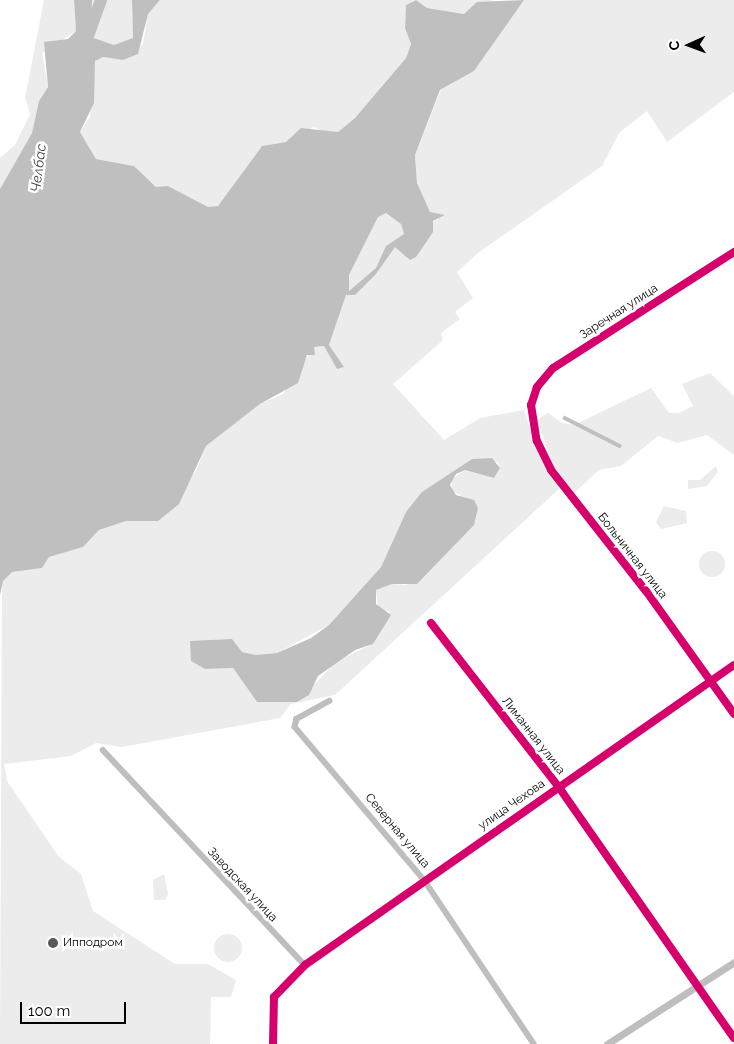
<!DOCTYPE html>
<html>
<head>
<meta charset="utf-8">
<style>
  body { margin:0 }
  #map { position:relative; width:734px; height:1044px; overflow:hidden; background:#fff; font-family:Raleway,sans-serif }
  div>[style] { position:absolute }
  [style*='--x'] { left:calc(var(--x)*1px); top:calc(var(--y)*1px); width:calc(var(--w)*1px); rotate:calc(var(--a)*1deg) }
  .green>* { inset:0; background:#ececec }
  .round { border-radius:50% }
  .water>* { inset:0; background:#bfbfbf; transform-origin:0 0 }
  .river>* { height:12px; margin:-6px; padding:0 6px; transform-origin:6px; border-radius:6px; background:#bfbfbf }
  .minor>* { height:5.5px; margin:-2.75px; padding:0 2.75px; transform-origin:2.75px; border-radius:2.75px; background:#bebebe }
  .tertiary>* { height:7px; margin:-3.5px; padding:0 3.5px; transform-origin:3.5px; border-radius:3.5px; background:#bebebe }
  .cycleway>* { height:8px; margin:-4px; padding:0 4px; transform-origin:4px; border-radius:4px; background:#d6006c }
  .dots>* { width:14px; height:14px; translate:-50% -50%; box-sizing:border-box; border:2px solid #fff; border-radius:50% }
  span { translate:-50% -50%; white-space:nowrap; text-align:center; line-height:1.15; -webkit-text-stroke:5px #fff; paint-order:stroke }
  .street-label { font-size:12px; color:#000 }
  .poi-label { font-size:12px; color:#000 }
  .left { translate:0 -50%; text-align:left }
  .water-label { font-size:14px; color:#444; font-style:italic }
  .north { position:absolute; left:664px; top:20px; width:50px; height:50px; -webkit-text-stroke:4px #fff; paint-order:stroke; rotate:268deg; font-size:14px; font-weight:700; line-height:20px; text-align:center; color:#000 }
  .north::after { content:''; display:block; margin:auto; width:18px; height:22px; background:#000; clip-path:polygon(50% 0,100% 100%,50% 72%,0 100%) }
  .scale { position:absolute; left:20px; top:1002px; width:106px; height:22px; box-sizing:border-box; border:2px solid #000; border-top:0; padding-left:6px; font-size:15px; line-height:18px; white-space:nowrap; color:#000; -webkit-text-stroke:4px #fff; paint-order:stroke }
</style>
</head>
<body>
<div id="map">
  <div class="green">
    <div style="clip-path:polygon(44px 0,74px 0,76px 31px,42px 53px,48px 87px,39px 101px,32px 133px,0 189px,0 158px,15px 145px,30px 114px,25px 98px)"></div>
    <div style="clip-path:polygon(92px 0,132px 0,133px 39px,114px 45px,91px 37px)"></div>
    <div style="clip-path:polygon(160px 0,415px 0,406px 5px,405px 28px,411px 44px,406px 58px,355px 118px,338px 132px,328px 134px,314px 127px,286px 142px,262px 146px,218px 206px,208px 207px,168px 186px,157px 188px,134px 166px,96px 159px,80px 132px,90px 117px,95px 61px,103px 57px,123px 60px,143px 44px,148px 14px)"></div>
    <div style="clip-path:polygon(416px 0,493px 0,465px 14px,427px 8px)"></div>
    <div style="clip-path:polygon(evenodd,524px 0,734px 0,734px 92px,667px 142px,647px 111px,619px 133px,602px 166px,478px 253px,457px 272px,473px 298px,455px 312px,460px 319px,441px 333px,443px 340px,393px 384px,444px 440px,480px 418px,524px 410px,539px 455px,560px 488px,335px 695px,291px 704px,280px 718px,122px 747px,96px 743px,71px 756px,4px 764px,7px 781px,59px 857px,81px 874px,93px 911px,175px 964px,208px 964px,236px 980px,231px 997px,211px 997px,210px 1044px,0 1044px,2px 581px,12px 572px,41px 568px,48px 557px,83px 547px,99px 530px,126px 521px,158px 521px,196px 471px,206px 446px,260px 404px,283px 394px,314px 347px,324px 346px,337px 364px,329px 345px,346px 295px,376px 274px,390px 250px,444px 215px,430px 213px,417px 183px,415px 155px,441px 90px,474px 71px,524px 0,472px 459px,498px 462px,500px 468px,494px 478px,465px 470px,452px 479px,452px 491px,462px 496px,474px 525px,406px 585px,392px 584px,376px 590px,378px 608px,390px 612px,373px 644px,337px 661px,297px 702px,257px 702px,233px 668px,205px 669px,192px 661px,190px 641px,256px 655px,277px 653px,329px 625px,381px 567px,406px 512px,472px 459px)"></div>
    <div style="clip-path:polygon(386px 213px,401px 224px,404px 234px,386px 246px,376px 268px,349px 291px,349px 275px,378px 217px)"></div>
    <div style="clip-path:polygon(710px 373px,734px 396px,734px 455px,707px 435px,678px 443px,658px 436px,621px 466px,599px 470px,574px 493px,553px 465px,537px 420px,548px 413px,562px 423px,574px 425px,651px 388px,669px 413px,679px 413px,693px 406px,682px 384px)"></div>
    <div style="clip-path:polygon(716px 466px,718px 472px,707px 486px,688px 489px,688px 480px,700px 480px)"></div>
    <div style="clip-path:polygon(664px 506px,686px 511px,687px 523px,661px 529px,656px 522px)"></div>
    <div class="round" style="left:699px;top:551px;width:26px;height:26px"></div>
    <div style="clip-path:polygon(164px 874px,168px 894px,165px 900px,154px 900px,153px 880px)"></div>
    <div class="round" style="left:214px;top:934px;width:28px;height:28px"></div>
  </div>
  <div class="water">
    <div style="clip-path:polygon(evenodd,74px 0,92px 0,91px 37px,114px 45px,133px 38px,132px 0,160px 0,148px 14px,138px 54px,123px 60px,103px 57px,95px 61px,94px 103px,80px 132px,96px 159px,134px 166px,156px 187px,168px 186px,208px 207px,218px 206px,262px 146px,286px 142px,301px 128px,338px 132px,355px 118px,406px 58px,411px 44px,405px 28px,406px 5px,416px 0,427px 8px,464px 14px,477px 2px,524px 0,474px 71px,440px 90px,415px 155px,417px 183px,430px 212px,445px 215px,433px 221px,433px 232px,416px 257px,410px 260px,395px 247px,376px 274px,355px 295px,346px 295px,329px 345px,344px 367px,337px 369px,324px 346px,314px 347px,315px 355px,307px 355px,298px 383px,260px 404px,206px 446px,179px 504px,158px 521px,126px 521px,99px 530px,83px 547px,49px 557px,42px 568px,12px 572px,3px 581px,0 595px,0 189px,32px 133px,39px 101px,48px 87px,44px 42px,68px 39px,76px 31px,74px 0,386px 213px,401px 224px,404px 234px,386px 246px,376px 268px,349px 291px,349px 275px,378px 217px,386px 213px)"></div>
    <div style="left:622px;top:445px;width:4px;height:65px;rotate:117deg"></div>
    <div style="clip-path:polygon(492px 458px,500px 468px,494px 478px,465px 470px,456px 474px,450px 485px,456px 495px,474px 500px,478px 508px,474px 525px,417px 584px,392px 584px,376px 590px,376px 604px,391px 615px,373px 644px,355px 650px,318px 676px,309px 695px,297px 702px,257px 702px,233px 668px,205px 669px,191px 661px,190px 641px,232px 639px,242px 652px,256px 655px,277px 653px,311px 638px,329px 625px,381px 567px,406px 512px,422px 492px,472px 459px)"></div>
  </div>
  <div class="river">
    <div style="--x:84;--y:47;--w:50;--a:-70.1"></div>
  </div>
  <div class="minor">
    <div style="--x:734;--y:252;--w:215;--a:147.3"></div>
    <div style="--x:553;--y:368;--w:25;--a:130"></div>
    <div style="--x:537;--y:387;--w:19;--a:108"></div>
    <div style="--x:531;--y:405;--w:36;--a:81"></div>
    <div style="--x:537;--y:441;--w:32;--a:64"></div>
    <div style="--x:551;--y:470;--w:154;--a:51.9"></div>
    <div style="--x:646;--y:591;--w:151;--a:54.4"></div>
    <div style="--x:431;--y:623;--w:207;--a:52.1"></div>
    <div style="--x:558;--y:786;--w:307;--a:55.1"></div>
    <div style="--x:330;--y:701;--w:38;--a:151"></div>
    <div style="--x:297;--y:719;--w:8;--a:104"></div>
    <div style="--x:295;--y:727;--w:202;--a:49.8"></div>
    <div style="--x:425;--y:881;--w:196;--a:56.2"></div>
    <div style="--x:103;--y:750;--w:295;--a:46.8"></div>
    <div style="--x:273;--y:1044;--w:47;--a:-88.8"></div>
    <div style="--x:274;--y:997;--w:45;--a:-45.9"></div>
    <div style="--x:305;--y:965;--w:523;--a:-34.97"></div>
  </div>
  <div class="tertiary">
    <div style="--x:607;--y:1044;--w:151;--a:-32.8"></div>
  </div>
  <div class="cycleway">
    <div style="--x:734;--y:252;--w:215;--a:147.3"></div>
    <div style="--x:553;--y:368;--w:25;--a:130"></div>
    <div style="--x:537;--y:387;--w:19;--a:108"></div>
    <div style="--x:531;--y:405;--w:36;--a:81"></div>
    <div style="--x:537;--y:441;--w:32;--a:64"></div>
    <div style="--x:551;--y:470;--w:154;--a:51.9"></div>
    <div style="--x:646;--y:591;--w:151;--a:54.4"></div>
    <div style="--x:431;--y:623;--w:207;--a:52.1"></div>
    <div style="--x:558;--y:786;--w:307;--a:55.1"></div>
    <div style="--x:273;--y:1044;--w:47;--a:-88.8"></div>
    <div style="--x:274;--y:997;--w:45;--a:-45.9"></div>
    <div style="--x:305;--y:965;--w:523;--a:-34.97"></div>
  </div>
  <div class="dots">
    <div style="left:53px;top:943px;background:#595959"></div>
  </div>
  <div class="street-label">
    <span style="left:619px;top:312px;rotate:-33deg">Заречная улица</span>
    <span style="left:632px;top:556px;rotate:52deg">Больничная улица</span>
    <span style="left:533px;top:736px;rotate:52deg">Лиманная улица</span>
    <span style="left:512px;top:805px;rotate:-35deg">улица Чехова</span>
    <span style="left:397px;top:831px;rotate:50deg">Северная улица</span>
    <span style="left:242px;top:885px;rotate:47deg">Заводская улица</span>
  </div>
  <div class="poi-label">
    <span class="left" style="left:63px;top:943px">Ипподром</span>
  </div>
  <div class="water-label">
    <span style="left:38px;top:168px;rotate:-83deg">Челбас</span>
  </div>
  <div class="north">С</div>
  <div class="scale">100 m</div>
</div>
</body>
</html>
